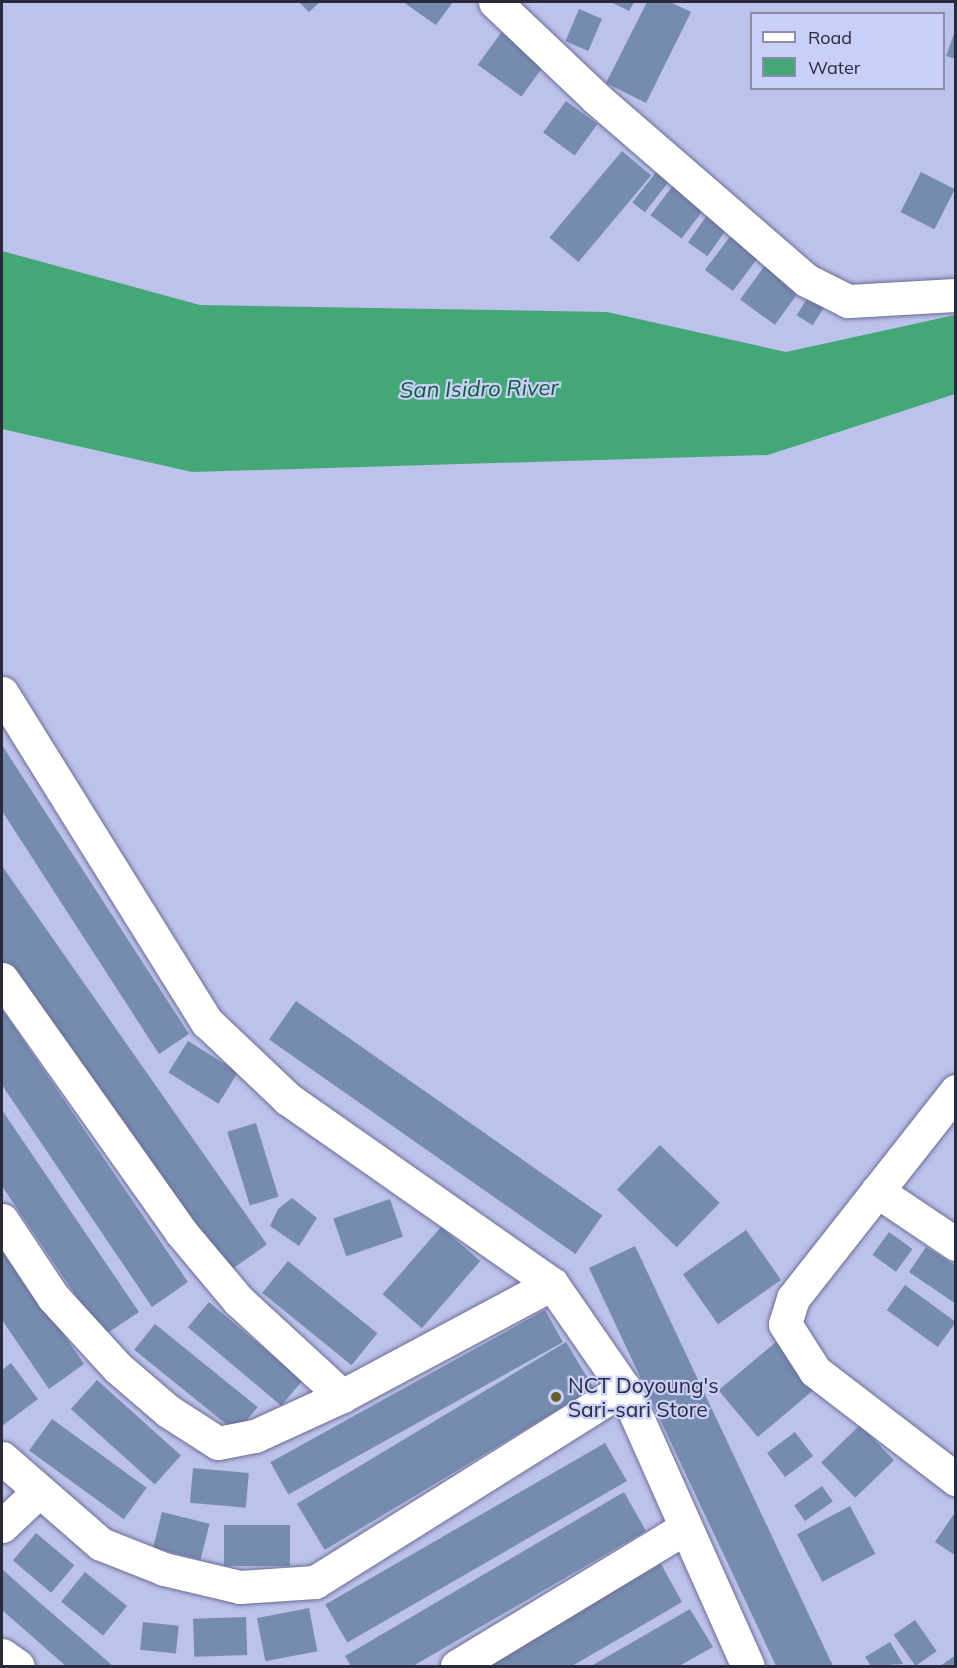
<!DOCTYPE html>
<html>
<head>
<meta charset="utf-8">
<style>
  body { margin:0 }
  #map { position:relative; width:957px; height:1668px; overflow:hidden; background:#bdc2eb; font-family:Mulish,sans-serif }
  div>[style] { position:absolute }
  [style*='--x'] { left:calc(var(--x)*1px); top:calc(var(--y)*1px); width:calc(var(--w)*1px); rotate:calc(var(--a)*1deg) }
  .water>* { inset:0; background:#44a777 }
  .building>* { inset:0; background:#768caf; transform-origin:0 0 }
  .roads { filter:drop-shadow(0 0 2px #6a6e93) drop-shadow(0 0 2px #6a6e93) }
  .street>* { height:33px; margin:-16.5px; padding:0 16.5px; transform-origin:16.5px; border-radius:16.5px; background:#fff }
  .dots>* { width:16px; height:16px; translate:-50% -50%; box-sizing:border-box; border:3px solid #c9cff8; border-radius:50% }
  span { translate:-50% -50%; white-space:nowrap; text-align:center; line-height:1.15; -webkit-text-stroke:4.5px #c9cff8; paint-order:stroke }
  .poi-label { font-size:21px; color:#292b3b }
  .left { translate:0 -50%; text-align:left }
  .water-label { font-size:22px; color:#105b3b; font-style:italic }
  .frame { position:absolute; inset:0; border:3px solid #292b3b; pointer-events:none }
  .legend { position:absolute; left:750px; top:12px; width:195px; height:78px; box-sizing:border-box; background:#c9cff8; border:2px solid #898dac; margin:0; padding:8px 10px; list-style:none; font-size:18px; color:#292b3b }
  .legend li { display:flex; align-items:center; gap:12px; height:30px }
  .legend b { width:30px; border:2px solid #898dac }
</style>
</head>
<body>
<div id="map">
  <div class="water">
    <div style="clip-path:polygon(2px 251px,200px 305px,607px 312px,786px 352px,955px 315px,955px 394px,768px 455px,192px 472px,2px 429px)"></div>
  </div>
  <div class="building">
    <div style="clip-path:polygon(299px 2px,320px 2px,309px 12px)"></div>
    <div style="clip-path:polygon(403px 2px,453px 2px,436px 25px)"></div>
    <div style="clip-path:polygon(611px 2px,634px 2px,629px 11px)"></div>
    <div style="clip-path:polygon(647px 2px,670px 2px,691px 12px,646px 103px,606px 83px)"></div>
    <div style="left:579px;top:9px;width:25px;height:35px;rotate:23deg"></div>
    <div style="left:503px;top:30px;width:54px;height:43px;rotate:36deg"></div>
    <div style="clip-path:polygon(955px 31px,956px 31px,956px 59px,946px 56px)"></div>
    <div style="left:566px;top:101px;width:39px;height:39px;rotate:36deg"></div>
    <div style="left:622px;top:151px;width:38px;height:113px;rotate:40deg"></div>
    <div style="left:660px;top:167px;width:16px;height:45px;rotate:38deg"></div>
    <div style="left:921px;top:172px;width:38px;height:45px;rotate:27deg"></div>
    <div style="left:677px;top:180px;width:39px;height:44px;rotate:37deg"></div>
    <div style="left:712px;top:208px;width:24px;height:42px;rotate:35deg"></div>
    <div style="left:735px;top:230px;width:35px;height:50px;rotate:37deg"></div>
    <div style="left:766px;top:264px;width:43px;height:44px;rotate:36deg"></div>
    <div style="left:813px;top:289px;width:19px;height:31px;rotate:32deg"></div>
    <div style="clip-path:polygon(2px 745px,189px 1034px,159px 1054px,2px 811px)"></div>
    <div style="left:2px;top:866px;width:462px;height:69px;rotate:55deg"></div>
    <div style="left:296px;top:1001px;width:374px;height:47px;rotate:35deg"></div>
    <div style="clip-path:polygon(2px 1009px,188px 1282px,152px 1307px,2px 1085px)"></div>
    <div style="left:188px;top:1041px;width:59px;height:37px;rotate:32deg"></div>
    <div style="clip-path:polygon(2px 1110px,139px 1312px,103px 1336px,2px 1186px)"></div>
    <div style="left:256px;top:1123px;width:77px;height:30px;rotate:73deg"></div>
    <div style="left:660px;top:1145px;width:83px;height:62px;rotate:44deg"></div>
    <div style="clip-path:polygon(292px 1198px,317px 1218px,299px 1246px,270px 1226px,278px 1209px)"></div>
    <div style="left:390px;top:1199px;width:40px;height:60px;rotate:71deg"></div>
    <div style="left:441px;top:1227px;width:52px;height:89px;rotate:41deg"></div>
    <div style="left:746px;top:1230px;width:61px;height:77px;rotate:55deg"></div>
    <div style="left:889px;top:1232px;width:29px;height:28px;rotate:36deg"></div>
    <div style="clip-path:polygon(2px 1244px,84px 1364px,49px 1389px,2px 1320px)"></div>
    <div style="clip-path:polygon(635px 1246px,769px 1530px,833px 1666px,776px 1666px,745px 1600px,589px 1268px)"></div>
    <div style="clip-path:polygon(926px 1247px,956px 1266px,956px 1304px,909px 1272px)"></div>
    <div style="left:288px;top:1261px;width:115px;height:41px;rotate:39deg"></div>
    <div style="left:905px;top:1285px;width:63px;height:31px;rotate:36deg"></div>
    <div style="left:209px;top:1302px;width:122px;height:33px;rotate:40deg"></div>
    <div style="left:545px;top:1310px;width:37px;height:314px;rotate:61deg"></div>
    <div style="left:155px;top:1324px;width:132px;height:33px;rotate:39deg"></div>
    <div style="left:566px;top:1342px;width:54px;height:314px;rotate:59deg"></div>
    <div style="left:776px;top:1342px;width:61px;height:75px;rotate:50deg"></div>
    <div style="clip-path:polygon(11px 1363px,38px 1399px,2px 1426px,2px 1370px)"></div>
    <div style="left:97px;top:1380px;width:113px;height:39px;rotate:42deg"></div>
    <div style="left:52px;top:1419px;width:117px;height:39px;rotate:36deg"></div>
    <div style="left:860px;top:1425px;width:49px;height:54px;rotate:46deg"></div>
    <div style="left:795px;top:1432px;width:30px;height:35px;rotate:53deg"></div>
    <div style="left:605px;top:1443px;width:44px;height:323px;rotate:60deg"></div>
    <div style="left:193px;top:1468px;width:56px;height:35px;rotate:5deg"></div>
    <div style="left:822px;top:1486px;width:19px;height:34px;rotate:55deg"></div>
    <div style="clip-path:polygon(624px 1492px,646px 1531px,413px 1666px,351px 1666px,345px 1656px)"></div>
    <div style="left:850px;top:1506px;width:54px;height:60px;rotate:62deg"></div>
    <div style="clip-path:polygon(956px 1511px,956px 1556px,935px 1542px)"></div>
    <div style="left:162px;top:1512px;width:49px;height:37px;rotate:14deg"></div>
    <div style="left:290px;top:1525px;width:41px;height:66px;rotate:90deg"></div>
    <div style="left:36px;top:1533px;width:50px;height:36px;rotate:40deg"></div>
    <div style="clip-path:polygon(661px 1564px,682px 1602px,636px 1629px,572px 1666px,485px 1666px)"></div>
    <div style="clip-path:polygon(2px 1569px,39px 1602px,113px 1666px,66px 1666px,60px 1661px,2px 1610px)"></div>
    <div style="left:85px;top:1572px;width:54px;height:38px;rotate:39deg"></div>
    <div style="left:309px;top:1608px;width:44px;height:53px;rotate:79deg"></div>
    <div style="clip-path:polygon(690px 1609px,713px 1647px,679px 1666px,591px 1666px)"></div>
    <div style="left:246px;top:1617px;width:38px;height:53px;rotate:88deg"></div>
    <div style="left:915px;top:1620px;width:38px;height:26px;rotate:55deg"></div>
    <div style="left:143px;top:1622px;width:36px;height:28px;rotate:6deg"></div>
    <div style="clip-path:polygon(890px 1642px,903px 1664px,871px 1666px,865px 1657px)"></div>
    <div style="clip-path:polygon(956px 1655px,956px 1666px,940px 1666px)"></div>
  </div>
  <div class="roads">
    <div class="street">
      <div style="--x:495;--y:2;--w:139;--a:43.5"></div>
      <div style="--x:596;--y:98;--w:278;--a:40.9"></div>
      <div style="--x:806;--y:280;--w:47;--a:26.6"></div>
      <div style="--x:848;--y:301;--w:108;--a:-3.2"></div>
      <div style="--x:2;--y:693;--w:388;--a:58.1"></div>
      <div style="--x:207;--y:1022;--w:112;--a:43.5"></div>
      <div style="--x:288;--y:1099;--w:322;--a:35"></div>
      <div style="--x:552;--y:1284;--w:126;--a:55.3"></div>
      <div style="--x:624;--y:1388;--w:304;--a:66"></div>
      <div style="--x:2;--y:979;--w:310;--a:54.7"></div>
      <div style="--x:181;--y:1232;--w:89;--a:50"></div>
      <div style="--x:238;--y:1300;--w:142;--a:42.7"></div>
      <div style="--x:956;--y:1091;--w:263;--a:128.2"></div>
      <div style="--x:793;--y:1298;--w:27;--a:107"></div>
      <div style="--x:785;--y:1324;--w:56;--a:57.4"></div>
      <div style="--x:815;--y:1371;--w:178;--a:37.5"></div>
      <div style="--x:877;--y:1191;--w:95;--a:33.9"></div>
      <div style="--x:2;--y:1220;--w:92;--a:56.5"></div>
      <div style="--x:53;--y:1297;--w:96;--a:47.5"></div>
      <div style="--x:118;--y:1368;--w:66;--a:40.7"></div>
      <div style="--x:168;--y:1411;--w:59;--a:32.6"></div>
      <div style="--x:218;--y:1443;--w:38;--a:-11"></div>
      <div style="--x:255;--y:1436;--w:96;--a:-24.7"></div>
      <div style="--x:342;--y:1396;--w:238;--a:-28.1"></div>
      <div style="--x:2;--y:1458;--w:131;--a:41"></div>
      <div style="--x:101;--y:1544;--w:68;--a:21.6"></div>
      <div style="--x:164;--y:1569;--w:78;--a:13.3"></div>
      <div style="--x:240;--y:1587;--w:75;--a:-3.8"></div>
      <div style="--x:315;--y:1582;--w:365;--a:-32.1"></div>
      <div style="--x:2;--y:1526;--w:48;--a:-43.3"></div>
      <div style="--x:2;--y:1655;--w:19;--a:35"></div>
      <div style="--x:457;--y:1666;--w:267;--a:-31.2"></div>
    </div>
  </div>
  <div class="dots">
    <div style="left:556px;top:1397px;background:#665d29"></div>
  </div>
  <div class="poi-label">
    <span class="left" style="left:568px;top:1397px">NCT Doyoung's<br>Sari-sari Store</span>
  </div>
  <div class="water-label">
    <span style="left:479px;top:389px;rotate:-1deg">San Isidro River</span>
  </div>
  <div class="frame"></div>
  <ul class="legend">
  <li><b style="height:8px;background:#fff"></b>Road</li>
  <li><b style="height:16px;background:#44a777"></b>Water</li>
  </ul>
</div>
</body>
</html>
